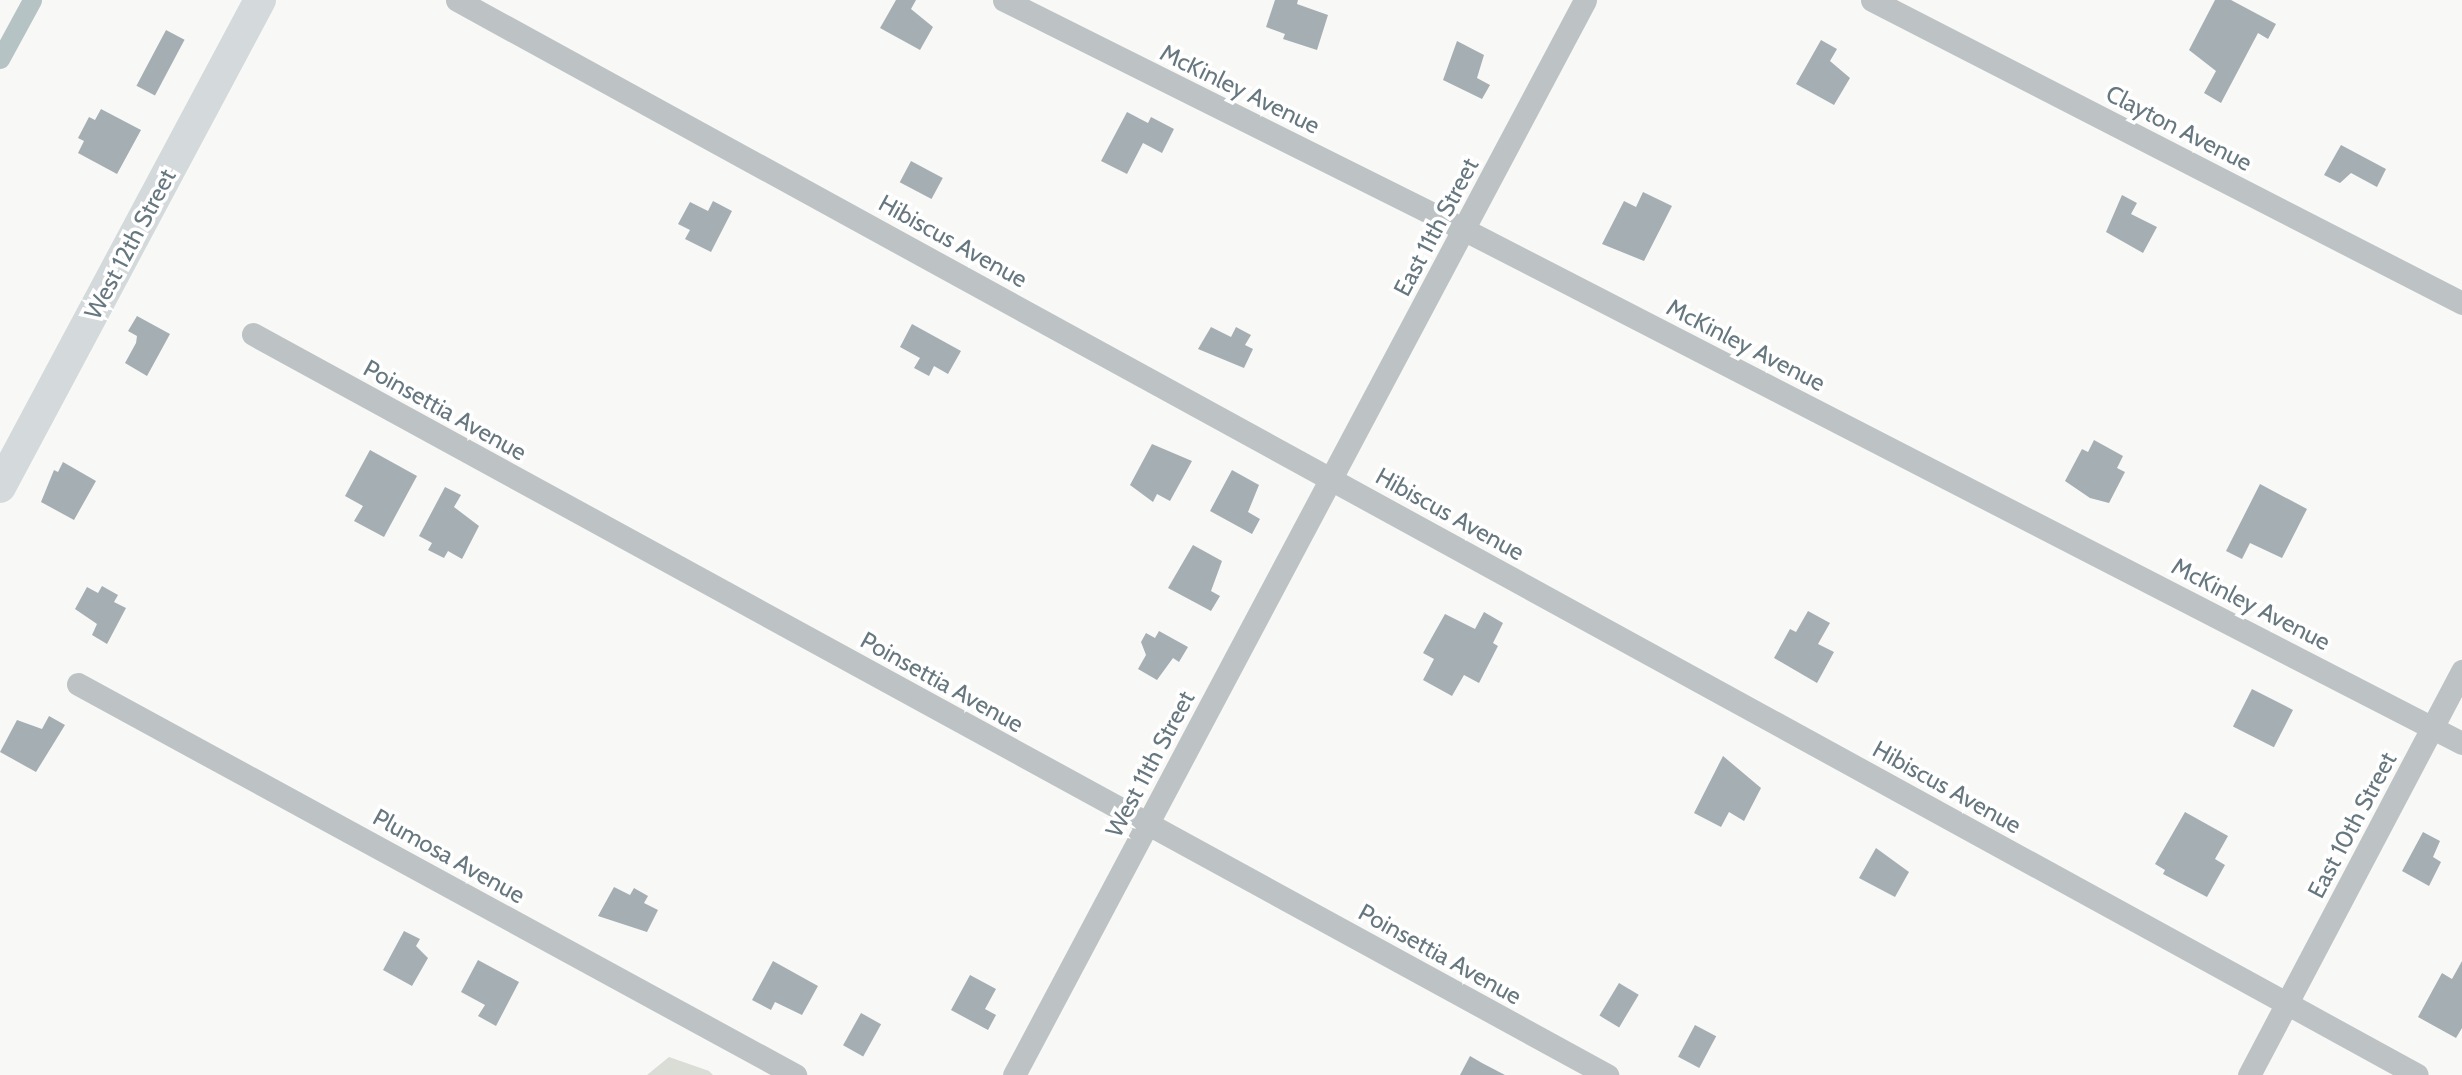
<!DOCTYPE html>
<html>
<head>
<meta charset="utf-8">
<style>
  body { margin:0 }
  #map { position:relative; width:2462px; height:1075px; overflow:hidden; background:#f8f8f6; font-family:Cabin,sans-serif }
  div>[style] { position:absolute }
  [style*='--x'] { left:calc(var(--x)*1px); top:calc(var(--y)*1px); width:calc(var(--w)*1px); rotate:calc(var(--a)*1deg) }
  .green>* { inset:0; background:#d9ddd6 }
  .canal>* { height:19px; margin:-9.5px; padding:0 9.5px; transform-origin:9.5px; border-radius:9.5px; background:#b5c3c5 }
  .building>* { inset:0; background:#a5afb3; transform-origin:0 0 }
  .street>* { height:23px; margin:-11.5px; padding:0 11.5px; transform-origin:11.5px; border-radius:11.5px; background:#bdc3c5 }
  .secondary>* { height:32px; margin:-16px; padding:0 16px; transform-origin:16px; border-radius:16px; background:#d4d9db }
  span { translate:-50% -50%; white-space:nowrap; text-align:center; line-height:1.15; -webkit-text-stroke:7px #fff; paint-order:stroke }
  .street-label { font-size:24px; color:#66777f }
</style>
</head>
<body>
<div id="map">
  <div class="green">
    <div style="clip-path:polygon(669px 1057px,709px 1071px,713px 1075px,647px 1075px)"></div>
  </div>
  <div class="canal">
    <div style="--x:0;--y:59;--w:67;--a:-61.5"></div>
  </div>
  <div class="building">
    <div style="clip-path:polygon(896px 0,916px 0,911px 9px,933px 27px,920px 50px,880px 28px)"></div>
    <div style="clip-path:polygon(1275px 0,1298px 0,1297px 4px,1328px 15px,1317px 50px,1283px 39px,1285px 34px,1266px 27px)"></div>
    <div style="clip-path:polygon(2215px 0,2231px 0,2276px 24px,2268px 39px,2258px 33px,2221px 103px,2204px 93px,2216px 71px,2189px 50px)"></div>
    <div style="left:166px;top:30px;width:21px;height:63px;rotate:28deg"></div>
    <div style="clip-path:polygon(1821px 40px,1837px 49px,1830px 61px,1850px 78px,1834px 105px,1796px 84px)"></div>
    <div style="clip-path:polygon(1457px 41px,1484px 55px,1477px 78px,1490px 85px,1482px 99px,1443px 80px)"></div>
    <div style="clip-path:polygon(101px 109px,141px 130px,117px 174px,78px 153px,84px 141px,78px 138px,89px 117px,95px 120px)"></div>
    <div style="clip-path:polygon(1127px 112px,1148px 123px,1151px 117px,1174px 129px,1162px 153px,1143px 143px,1127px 174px,1101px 161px)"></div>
    <div style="clip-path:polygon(2341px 145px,2386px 169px,2377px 187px,2351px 173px,2340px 183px,2324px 175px)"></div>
    <div style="left:911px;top:161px;width:36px;height:24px;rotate:28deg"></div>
    <div style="clip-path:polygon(1643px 192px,1672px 206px,1644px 261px,1602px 244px,1624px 201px,1636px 207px)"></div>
    <div style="clip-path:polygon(2122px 195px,2137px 203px,2131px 214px,2157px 227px,2143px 253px,2106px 232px)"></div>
    <div style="clip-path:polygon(713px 201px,732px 211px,711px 252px,685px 239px,690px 230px,678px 224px,690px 202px,708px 211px)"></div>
    <div style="clip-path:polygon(137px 316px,170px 334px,147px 376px,125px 363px,136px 343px,137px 336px,128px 331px)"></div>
    <div style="clip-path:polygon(912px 324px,961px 351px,948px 374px,934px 366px,929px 376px,914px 368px,920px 358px,900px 347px)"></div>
    <div style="clip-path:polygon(1211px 327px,1231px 337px,1236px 327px,1251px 335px,1245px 345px,1253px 349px,1244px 368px,1198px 349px)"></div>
    <div style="clip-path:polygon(2094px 440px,2123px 456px,2117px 468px,2125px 472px,2109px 503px,2090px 498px,2065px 481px,2082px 449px,2088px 452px)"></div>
    <div style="clip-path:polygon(1152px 444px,1192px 461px,1170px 501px,1157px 494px,1153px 502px,1130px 485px)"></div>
    <div style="clip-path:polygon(370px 450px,417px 476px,384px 537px,354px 521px,363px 506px,345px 496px)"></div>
    <div style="clip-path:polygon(63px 462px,96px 481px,74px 520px,41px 502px,54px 470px,58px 472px)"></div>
    <div style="clip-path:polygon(1232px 470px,1259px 485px,1248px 512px,1260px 519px,1252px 534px,1210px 511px)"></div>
    <div style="clip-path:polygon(2260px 484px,2307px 509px,2282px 558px,2250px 543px,2242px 559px,2226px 551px)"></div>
    <div style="clip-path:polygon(445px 487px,461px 495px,454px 507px,479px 526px,462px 559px,448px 551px,444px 558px,428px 550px,432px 543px,419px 536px)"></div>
    <div style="clip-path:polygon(1193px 545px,1222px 561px,1211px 591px,1220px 596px,1211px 611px,1168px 588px)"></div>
    <div style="clip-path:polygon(102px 586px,118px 595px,114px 602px,126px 608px,107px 644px,92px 635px,97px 624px,75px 609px,87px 587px,98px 593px)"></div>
    <div style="clip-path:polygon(1808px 611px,1830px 623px,1818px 644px,1834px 652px,1817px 683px,1774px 658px,1790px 629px,1796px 632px)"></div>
    <div style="clip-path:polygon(1484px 612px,1503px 623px,1493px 643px,1498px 646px,1479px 683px,1464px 675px,1452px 696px,1423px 680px,1434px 659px,1423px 653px,1445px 614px,1475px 629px)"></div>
    <div style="clip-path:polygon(1159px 631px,1188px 647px,1179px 662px,1173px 658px,1157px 680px,1138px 669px,1146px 655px,1141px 642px,1146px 633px,1155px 638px)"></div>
    <div style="left:2252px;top:689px;width:46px;height:42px;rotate:27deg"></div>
    <div style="clip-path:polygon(49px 716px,65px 725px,36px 772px,0 752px,17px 720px,42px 729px)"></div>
    <div style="clip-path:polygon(1723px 756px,1761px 788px,1744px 821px,1729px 812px,1721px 827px,1694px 813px)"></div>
    <div style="clip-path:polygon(2185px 812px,2228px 836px,2215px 859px,2225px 865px,2207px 897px,2163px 874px,2165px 870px,2155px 864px)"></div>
    <div style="clip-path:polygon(2423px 832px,2440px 841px,2433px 857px,2441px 862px,2429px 886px,2402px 871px)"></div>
    <div style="clip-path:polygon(1876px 848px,1909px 872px,1895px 897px,1859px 878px)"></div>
    <div style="clip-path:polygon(614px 887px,630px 895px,634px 888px,648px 896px,644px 903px,658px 910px,647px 932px,598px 916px)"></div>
    <div style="clip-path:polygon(404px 931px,420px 939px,416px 946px,428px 958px,412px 986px,383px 970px)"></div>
    <div style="clip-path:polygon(478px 960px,519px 982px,496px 1026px,478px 1016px,485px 1005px,461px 992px)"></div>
    <div style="clip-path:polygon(773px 961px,818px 986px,802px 1015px,775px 1002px,771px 1010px,752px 1000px)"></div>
    <div style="clip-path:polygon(2462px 961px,2462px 1028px,2456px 1038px,2418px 1017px,2442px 973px,2452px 979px)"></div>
    <div style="clip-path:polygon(970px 975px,996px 989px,985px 1009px,996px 1015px,988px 1030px,951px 1010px)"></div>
    <div style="left:1619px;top:983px;width:23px;height:38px;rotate:31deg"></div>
    <div style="left:861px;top:1013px;width:23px;height:37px;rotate:29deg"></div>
    <div style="left:1695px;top:1025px;width:24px;height:36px;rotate:28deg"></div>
    <div style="clip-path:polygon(1470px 1056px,1482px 1063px,1505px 1075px,1460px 1075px)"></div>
  </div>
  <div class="street">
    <div style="--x:457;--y:0;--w:2235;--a:28.74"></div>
    <div style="--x:1004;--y:0;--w:513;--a:26.52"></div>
    <div style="--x:1463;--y:229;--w:1123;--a:27.23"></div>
    <div style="--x:1872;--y:0;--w:663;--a:27.18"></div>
    <div style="--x:253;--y:334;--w:1544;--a:28.69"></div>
    <div style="--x:78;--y:684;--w:817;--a:28.6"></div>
    <div style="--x:1014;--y:1075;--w:1217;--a:-62.02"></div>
    <div style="--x:2249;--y:1075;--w:457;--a:-62.2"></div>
  </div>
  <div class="secondary">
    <div style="--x:0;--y:487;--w:552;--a:-61.9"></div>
  </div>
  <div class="street-label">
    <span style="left:1240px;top:89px;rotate:26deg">McKinley Avenue</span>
    <span style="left:2179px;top:128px;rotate:27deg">Clayton Avenue</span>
    <span style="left:1436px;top:227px;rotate:-62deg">East 11th Street</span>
    <span style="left:953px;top:241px;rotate:29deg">Hibiscus Avenue</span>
    <span style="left:130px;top:244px;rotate:-62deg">West 12th Street</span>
    <span style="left:1746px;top:345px;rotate:27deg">McKinley Avenue</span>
    <span style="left:445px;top:410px;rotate:29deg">Poinsettia Avenue</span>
    <span style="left:1450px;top:514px;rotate:29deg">Hibiscus Avenue</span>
    <span style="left:2251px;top:604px;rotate:27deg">McKinley Avenue</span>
    <span style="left:942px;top:682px;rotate:29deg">Poinsettia Avenue</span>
    <span style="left:1150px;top:764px;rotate:-62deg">West 11th Street</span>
    <span style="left:1947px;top:787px;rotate:29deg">Hibiscus Avenue</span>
    <span style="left:2352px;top:825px;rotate:-62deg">East 10th Street</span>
    <span style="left:449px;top:856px;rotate:29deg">Plumosa Avenue</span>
    <span style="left:1440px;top:954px;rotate:29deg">Poinsettia Avenue</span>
  </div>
</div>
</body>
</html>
